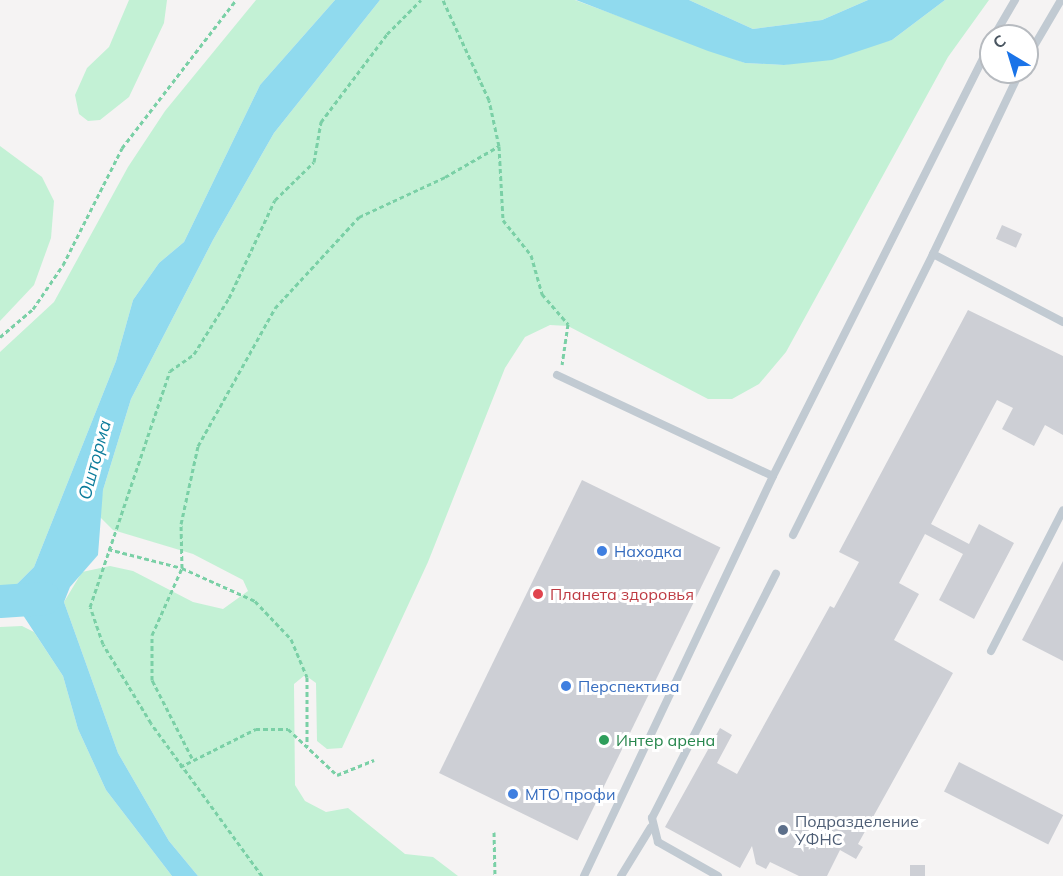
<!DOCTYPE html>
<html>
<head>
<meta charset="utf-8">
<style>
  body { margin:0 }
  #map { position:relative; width:1063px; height:876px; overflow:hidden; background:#f5f3f3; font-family:Mulish,sans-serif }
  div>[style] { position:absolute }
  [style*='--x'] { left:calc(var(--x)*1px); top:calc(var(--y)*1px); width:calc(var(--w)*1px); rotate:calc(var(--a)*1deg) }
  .green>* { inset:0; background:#c3f1d5 }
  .water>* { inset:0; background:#90daee }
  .river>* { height:33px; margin:-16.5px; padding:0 16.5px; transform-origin:16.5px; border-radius:16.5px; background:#90daee }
  .building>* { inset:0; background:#cdcfd5; transform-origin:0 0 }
  .path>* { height:3px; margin-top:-1.5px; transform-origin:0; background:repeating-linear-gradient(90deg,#7ad0a6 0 4.5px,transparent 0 7.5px) }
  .service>* { height:8px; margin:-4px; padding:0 4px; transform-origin:4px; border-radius:4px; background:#c1cad2 }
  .dots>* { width:16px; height:16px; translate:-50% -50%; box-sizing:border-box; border:3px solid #fff; border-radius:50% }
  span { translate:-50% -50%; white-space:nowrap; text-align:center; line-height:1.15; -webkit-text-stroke:6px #fff; paint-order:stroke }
  .shop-label { font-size:16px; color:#366cbe }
  .left { translate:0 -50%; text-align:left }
  .health-label { font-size:16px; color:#be3a42 }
  .leisure-label { font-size:16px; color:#27864d }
  .service-label { font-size:16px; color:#4e5e75 }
  .water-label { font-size:18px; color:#0c7c9b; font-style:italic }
  .north { position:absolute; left:979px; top:24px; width:60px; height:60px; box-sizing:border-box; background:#fff; border:2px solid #b7bbc0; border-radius:50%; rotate:322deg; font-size:16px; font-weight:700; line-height:24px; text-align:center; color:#4a5661 }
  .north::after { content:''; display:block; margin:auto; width:21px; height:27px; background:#1a73e8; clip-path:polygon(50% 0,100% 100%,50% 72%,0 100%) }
</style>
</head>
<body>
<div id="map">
  <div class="green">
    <div style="clip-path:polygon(129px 0,167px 0,164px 23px,129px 97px,100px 120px,88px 121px,79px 114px,75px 95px,87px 68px,109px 47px)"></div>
    <div style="clip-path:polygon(256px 0,335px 0,260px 85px,184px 242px,159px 263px,133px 300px,116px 361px,34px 567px,13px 588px,0 586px,0 352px,54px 302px,128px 167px,165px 111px)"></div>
    <div style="clip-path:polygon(380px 0,575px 0,745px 63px,784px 65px,892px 40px,945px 0,989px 0,948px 57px,786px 352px,759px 384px,732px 399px,708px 399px,568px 326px,550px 325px,525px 337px,505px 368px,428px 562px,342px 748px,327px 749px,317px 741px,316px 683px,305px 675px,294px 684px,295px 785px,305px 801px,326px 812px,348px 808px,405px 854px,433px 857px,458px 876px,198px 876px,169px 841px,118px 753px,64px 602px,82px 572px,110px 566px,133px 571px,193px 602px,223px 609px,248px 591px,243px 580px,193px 554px,113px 530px,98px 515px,103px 490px,131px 399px,213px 240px,274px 133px)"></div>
    <div style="clip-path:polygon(689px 0,868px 0,822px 20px,753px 29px)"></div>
    <div style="clip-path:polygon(0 146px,42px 177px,54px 201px,51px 238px,34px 285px,0 321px)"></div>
    <div style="clip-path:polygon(22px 626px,34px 632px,63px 676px,78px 729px,106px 790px,172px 876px,0 876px,0 627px)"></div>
  </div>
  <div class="water">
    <div style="clip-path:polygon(335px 0,380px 0,274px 133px,213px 240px,131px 399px,103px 490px,98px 555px,70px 587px,64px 602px,118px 753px,169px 841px,198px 876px,172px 876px,106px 790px,78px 729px,63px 676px,17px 606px,13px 588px,34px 567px,116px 361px,133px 300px,159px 263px,184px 242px,260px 85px)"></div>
    <div style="clip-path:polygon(576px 0,689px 0,753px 29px,822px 20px,868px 0,945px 0,892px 40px,832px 60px,784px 65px,745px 63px,708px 51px)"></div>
  </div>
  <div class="river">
    <div style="--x:0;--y:601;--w:44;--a:-3.9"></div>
  </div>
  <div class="building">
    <div style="left:1002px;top:225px;width:22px;height:15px;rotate:24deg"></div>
    <div style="clip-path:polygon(968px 310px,1063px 356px,1063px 435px,1045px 425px,1034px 446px,1002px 429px,1013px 408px,997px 400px,931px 524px,969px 544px,979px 524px,1014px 543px,974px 619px,939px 600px,963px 554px,925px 534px,899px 583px,919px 594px,894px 640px,953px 673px,858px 844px,863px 847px,856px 859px,840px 850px,827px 876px,799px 876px,770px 862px,766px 869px,756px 864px,752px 846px,740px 868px,665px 827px,720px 728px,732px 735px,717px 763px,737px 774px,830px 606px,834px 608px,859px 562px,839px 552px)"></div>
    <div style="left:582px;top:480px;width:154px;height:326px;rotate:26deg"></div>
    <div style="clip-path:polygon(1063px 561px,1063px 661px,1022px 640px)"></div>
    <div style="left:959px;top:762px;width:117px;height:33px;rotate:27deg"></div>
    <div style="left:910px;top:865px;width:15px;height:11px"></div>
  </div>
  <div class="path">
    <div style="--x:499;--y:146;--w:74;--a:86.9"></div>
    <div style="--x:503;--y:220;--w:45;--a:51.3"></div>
    <div style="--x:531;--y:255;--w:41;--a:74.2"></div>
    <div style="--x:542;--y:294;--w:40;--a:49"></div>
    <div style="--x:568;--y:324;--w:41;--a:98.3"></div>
    <div style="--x:0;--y:337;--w:43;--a:-40.3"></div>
    <div style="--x:33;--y:309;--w:53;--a:-55.7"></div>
    <div style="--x:63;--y:265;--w:131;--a:-63.2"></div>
    <div style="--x:122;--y:148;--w:187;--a:-52.4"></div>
    <div style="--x:108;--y:549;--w:76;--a:14.4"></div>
    <div style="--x:182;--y:568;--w:80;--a:24.3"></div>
    <div style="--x:255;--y:601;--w:52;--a:46.5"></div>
    <div style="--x:291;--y:639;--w:41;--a:67.2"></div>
    <div style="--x:307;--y:677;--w:69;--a:90"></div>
    <div style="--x:192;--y:758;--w:88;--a:-117.1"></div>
    <div style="--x:152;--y:680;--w:45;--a:-90"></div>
    <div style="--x:152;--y:635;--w:73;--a:-65.9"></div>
    <div style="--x:182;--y:568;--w:44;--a:-91.3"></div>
    <div style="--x:181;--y:524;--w:80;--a:-77.7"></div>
    <div style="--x:198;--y:446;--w:158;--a:-60.8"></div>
    <div style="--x:275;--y:308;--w:124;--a:-47.3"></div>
    <div style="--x:359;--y:217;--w:95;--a:-24.9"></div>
    <div style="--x:445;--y:177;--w:62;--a:-29.9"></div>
    <div style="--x:499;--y:146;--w:47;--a:-102.3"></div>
    <div style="--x:489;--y:100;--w:110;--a:-114.7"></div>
    <div style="--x:180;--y:767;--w:85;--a:-26.6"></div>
    <div style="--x:256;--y:729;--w:32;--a:0"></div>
    <div style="--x:288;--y:729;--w:67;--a:43.2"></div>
    <div style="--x:337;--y:775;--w:40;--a:-22"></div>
    <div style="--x:494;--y:832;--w:44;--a:88.7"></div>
    <div style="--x:262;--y:876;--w:189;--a:-126"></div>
    <div style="--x:151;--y:723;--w:92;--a:-121.3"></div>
    <div style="--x:103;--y:644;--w:39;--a:-109"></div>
    <div style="--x:90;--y:607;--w:249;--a:-71.3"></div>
    <div style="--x:170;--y:371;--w:29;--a:-35"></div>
    <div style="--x:194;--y:354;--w:66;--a:-58"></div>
    <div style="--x:229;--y:298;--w:108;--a:-64.9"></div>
    <div style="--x:275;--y:200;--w:54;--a:-44.3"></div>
    <div style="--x:314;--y:162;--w:41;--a:-80.1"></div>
    <div style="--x:321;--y:122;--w:110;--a:-53.1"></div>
    <div style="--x:387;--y:34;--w:48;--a:-45"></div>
  </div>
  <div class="service">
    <div style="--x:994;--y:36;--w:42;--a:-59.7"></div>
    <div style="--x:1027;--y:58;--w:67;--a:-59.6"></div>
    <div style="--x:933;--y:254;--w:202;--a:-64.5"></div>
    <div style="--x:557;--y:375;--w:238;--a:25.1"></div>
    <div style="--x:793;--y:535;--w:314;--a:-63.5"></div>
    <div style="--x:933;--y:254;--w:147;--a:27.6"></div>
    <div style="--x:991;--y:651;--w:158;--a:-62.9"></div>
    <div style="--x:584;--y:876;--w:442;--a:-64.7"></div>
    <div style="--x:773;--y:476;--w:485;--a:-63.3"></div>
    <div style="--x:621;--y:876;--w:57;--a:-58.5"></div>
    <div style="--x:718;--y:876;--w:69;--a:-150.5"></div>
    <div style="--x:658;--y:842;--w:25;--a:-104"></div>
    <div style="--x:652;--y:818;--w:274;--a:-63.1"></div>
  </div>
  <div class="dots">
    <div style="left:602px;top:551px;background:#3f7fe0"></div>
    <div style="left:538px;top:594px;background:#e0444e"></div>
    <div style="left:566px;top:686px;background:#3f7fe0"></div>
    <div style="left:604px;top:740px;background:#2e9e5b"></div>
    <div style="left:513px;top:794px;background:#3f7fe0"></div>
    <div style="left:783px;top:830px;background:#5c6f8a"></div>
  </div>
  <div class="shop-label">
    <span class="left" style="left:614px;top:551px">Находка</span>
    <span class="left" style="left:578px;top:686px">Перспектива</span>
    <span class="left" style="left:525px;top:794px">МТО профи</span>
  </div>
  <div class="health-label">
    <span class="left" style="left:550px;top:594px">Планета здоровья</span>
  </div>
  <div class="leisure-label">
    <span class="left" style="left:616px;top:740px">Интер арена</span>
  </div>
  <div class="service-label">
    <span class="left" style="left:795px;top:830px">Подразделение<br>УФНС</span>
  </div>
  <div class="water-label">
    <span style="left:95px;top:460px;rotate:-75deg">Ошторма</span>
  </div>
  <div class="north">С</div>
</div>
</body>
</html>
